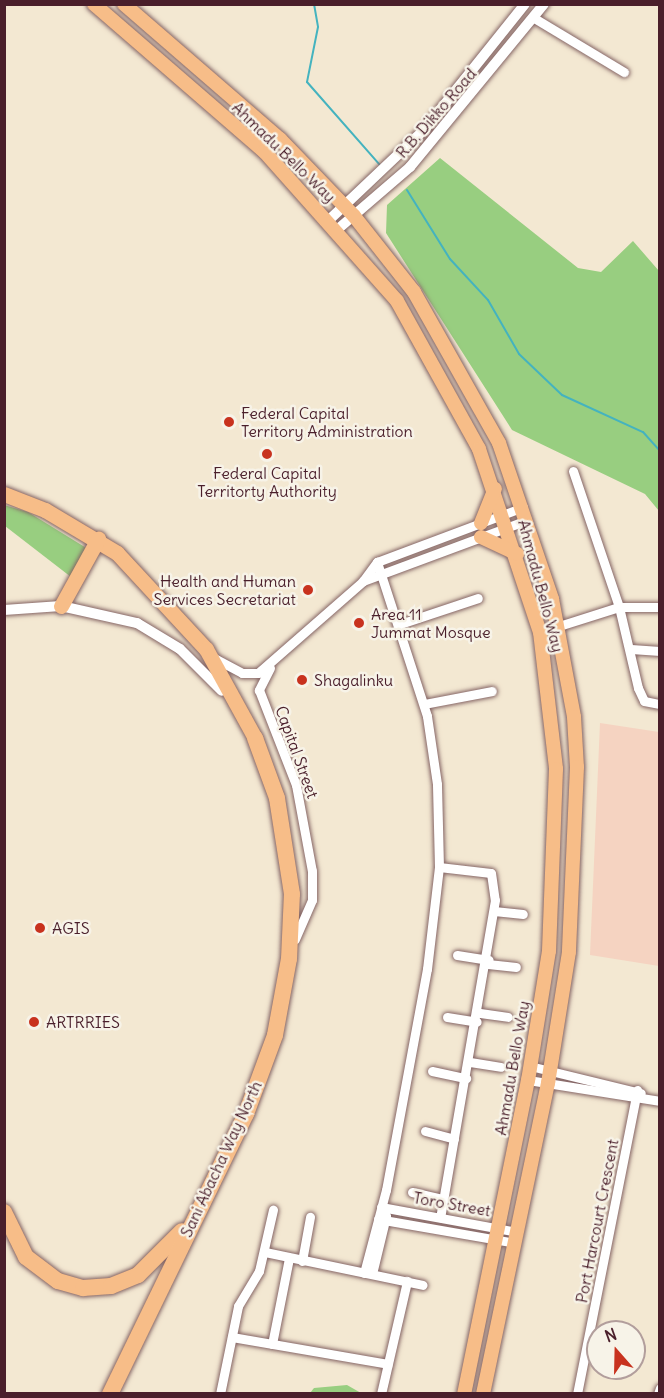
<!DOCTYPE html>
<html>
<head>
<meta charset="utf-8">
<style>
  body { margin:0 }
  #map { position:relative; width:664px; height:1398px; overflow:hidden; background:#f3e8d2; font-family:Delius,sans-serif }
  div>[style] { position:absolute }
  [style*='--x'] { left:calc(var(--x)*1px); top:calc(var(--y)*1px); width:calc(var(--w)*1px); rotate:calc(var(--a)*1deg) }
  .built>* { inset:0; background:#f5d3c1 }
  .green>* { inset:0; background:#98ce80 }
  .stream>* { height:2px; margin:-1px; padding:0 1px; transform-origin:1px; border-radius:1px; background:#44b3bf }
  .roads { filter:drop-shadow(0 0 2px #856565) drop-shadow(0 0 2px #856565) }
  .minor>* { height:9px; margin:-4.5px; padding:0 4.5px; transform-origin:4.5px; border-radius:4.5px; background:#fff }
  .tertiary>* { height:10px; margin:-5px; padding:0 5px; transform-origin:5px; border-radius:5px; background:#fff }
  .primary>* { height:14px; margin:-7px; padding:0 7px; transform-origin:7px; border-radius:7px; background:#f7bd88 }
  .trunk>* { height:15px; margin:-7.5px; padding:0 7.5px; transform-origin:7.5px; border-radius:7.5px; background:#f7bd88 }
  .motorway>* { height:16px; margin:-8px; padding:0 8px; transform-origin:8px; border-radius:8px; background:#f7bd88 }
  .dots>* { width:16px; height:16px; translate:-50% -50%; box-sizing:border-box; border:3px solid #f7f3e8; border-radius:50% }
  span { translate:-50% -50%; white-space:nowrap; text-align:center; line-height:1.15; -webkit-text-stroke:5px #f7f3e8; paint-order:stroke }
  .street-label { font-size:16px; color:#4a1f2b }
  .poi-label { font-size:16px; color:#4a1f2b }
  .left { translate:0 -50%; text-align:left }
  .right { translate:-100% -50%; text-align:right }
  .frame { position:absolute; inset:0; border:6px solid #4a1f2b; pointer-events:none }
  .north { position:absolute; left:586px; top:1320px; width:60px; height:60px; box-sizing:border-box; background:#f7f3e8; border:2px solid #b29e9c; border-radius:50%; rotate:340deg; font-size:16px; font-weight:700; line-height:24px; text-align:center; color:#4a1f2b }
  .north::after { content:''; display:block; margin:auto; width:21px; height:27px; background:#c8321e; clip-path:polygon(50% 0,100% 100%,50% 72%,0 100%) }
</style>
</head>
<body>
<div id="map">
  <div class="built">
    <div style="clip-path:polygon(600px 723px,659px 732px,659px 966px,590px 955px)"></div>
  </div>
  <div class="green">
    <div style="clip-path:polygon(440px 158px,578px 268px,601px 272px,633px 241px,659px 271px,659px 511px,645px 494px,512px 430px,386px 233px,387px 205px)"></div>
    <div style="clip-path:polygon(4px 505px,28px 512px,88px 549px,71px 577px,5px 526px)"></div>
    <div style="clip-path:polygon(347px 1385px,361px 1393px,310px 1393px,314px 1388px)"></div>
  </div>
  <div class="stream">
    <div style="--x:314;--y:4;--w:23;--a:80"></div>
    <div style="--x:318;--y:27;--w:56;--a:101.3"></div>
    <div style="--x:307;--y:82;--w:111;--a:48.7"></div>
    <div style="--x:407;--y:190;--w:81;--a:58.1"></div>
    <div style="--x:450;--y:259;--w:56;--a:47.2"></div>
    <div style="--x:488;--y:300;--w:62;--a:60.1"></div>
    <div style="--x:519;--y:354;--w:59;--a:43.6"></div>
    <div style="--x:562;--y:395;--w:89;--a:24.6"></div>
    <div style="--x:643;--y:432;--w:25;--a:48"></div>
  </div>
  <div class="roads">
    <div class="minor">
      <div style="--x:534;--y:18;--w:105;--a:31"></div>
      <div style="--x:573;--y:471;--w:144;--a:71.3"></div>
      <div style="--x:619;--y:607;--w:83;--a:76.8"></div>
      <div style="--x:638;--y:688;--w:14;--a:65"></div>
      <div style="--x:644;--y:701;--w:16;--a:11"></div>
      <div style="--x:363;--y:581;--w:24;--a:-54"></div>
      <div style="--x:377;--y:562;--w:156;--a:-20.6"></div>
      <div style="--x:400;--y:624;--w:82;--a:-18.4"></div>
      <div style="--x:540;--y:632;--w:83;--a:-17.6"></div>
      <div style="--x:619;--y:607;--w:41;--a:0"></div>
      <div style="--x:631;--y:649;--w:29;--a:4"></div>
      <div style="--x:214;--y:658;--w:32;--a:28"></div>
      <div style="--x:242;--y:673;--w:16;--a:0"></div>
      <div style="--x:258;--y:673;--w:140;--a:-41.2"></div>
      <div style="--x:363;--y:581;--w:175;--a:-20.4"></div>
      <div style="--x:270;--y:668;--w:25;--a:117"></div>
      <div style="--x:259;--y:690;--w:102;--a:68.7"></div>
      <div style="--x:296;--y:785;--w:87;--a:79.5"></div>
      <div style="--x:312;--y:871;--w:29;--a:90"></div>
      <div style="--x:312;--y:900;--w:43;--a:113.6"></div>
      <div style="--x:424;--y:704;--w:69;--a:-10.8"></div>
      <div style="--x:439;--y:867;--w:52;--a:6.6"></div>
      <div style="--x:491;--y:873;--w:27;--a:82"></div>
      <div style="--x:495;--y:900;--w:322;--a:99.8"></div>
      <div style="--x:494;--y:911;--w:29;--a:6"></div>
      <div style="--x:457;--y:955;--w:32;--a:9"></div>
      <div style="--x:488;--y:964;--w:28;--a:6"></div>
      <div style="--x:480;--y:1013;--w:28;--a:8"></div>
      <div style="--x:447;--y:1017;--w:30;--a:9"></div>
      <div style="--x:470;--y:1062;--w:31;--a:9"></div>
      <div style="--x:530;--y:1066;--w:114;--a:13.7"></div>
      <div style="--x:432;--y:1071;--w:35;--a:12"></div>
      <div style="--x:528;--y:1080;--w:134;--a:9"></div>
      <div style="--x:425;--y:1131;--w:30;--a:15"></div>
      <div style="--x:412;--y:1192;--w:32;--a:13"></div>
      <div style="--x:381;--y:1207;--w:138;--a:10.4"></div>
      <div style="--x:378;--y:1219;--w:139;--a:9.9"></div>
      <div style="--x:265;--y:1252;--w:161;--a:11.8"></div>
      <div style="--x:302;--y:1261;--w:45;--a:-79.7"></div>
      <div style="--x:364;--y:1273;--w:86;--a:-75.2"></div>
      <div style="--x:386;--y:1190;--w:225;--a:-79.5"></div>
      <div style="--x:427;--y:969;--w:103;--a:-83.3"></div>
      <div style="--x:439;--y:867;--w:83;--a:-91.4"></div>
      <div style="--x:437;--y:784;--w:69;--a:-98.4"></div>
      <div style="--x:427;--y:716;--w:162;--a:-108"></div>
      <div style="--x:372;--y:1274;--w:60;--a:-76.4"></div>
      <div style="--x:232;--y:1337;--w:158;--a:9.8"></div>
      <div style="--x:272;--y:1344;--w:88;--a:-78.8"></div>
      <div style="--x:220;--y:1394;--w:90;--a:-78.4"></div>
      <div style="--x:238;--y:1306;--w:41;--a:-59"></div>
      <div style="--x:259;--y:1271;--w:63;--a:-77.1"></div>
      <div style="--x:381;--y:1394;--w:116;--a:-77"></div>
      <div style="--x:577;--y:1394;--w:310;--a:-78.8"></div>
      <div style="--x:658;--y:1394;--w:6;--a:-72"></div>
    </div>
    <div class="tertiary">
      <div style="--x:329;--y:220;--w:131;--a:-43.5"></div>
      <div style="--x:424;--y:130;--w:161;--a:-51.3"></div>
      <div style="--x:338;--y:229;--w:95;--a:-40.7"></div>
      <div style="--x:410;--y:167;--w:211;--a:-50.6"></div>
      <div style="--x:4;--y:610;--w:57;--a:-4"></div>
      <div style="--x:61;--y:606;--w:78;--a:12.6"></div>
      <div style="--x:137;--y:623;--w:50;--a:31.2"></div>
      <div style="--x:180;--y:649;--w:59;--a:45"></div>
    </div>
    <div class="primary">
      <div style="--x:94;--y:4;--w:225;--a:40.9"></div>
      <div style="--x:264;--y:151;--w:200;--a:48.4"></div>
      <div style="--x:397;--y:301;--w:169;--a:61"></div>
      <div style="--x:479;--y:449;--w:193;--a:71.6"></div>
      <div style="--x:540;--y:632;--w:138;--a:83.3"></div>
      <div style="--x:556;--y:769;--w:182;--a:92.2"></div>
      <div style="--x:549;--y:951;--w:131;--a:99.2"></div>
      <div style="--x:528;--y:1080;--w:320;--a:101.5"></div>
      <div style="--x:124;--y:4;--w:206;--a:40.9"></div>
      <div style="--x:280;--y:139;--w:107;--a:46.1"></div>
      <div style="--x:354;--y:216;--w:97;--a:51.7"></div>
      <div style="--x:414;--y:292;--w:173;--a:60.6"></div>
      <div style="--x:499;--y:443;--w:165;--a:71.2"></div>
      <div style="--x:552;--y:599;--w:120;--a:79.4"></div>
      <div style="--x:574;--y:717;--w:50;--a:86.6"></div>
      <div style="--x:577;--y:767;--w:185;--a:92.5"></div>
      <div style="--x:569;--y:952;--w:133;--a:99.1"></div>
      <div style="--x:548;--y:1083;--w:318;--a:101.8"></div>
      <div style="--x:481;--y:523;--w:37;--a:-68"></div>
      <div style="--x:481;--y:537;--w:40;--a:25"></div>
    </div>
    <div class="trunk">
      <div style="--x:4;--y:494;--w:44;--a:21.3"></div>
      <div style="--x:45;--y:510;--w:84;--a:30.8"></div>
      <div style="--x:117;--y:553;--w:131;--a:47.2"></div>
      <div style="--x:206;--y:649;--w:102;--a:61.2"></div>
      <div style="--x:61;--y:606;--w:77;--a:-61.1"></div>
    </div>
    <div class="motorway">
      <div style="--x:4;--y:1212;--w:50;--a:63.9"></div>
      <div style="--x:26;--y:1257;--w:40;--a:37"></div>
      <div style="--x:58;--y:1281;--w:26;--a:16"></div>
      <div style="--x:83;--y:1288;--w:28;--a:-4"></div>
      <div style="--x:111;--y:1286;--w:29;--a:-22"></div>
      <div style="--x:138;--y:1275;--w:62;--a:-45"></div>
      <div style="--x:110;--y:1394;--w:311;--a:-64.1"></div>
      <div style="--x:246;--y:1114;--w:84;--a:-69.8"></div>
      <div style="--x:275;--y:1035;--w:77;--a:-79.6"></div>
      <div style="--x:289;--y:959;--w:65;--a:-87.4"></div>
      <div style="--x:292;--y:894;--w:97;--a:-98.9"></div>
      <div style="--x:277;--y:798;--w:64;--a:-110.1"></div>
    </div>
  </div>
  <div class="dots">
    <div style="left:229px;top:422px;background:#c8321e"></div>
    <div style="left:267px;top:454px;background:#c8321e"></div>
    <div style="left:308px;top:590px;background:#c8321e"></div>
    <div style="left:359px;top:623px;background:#c8321e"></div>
    <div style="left:302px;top:680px;background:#c8321e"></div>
    <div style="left:40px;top:928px;background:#c8321e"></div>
    <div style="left:34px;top:1022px;background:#c8321e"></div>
  </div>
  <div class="street-label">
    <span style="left:436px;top:113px;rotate:-49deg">R.B. Dikko Road</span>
    <span style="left:284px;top:152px;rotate:44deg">Ahmadu Bello Way</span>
    <span style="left:541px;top:586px;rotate:75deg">Ahmadu Bello Way</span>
    <span style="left:297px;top:752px;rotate:70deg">Capital Street</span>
    <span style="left:512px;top:1068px;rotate:-80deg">Ahmadu Bello Way</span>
    <span style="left:221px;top:1159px;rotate:-65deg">Sani Abacha Way North</span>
    <span style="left:452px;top:1204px;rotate:10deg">Toro Street</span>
    <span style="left:597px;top:1221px;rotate:-79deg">Port Harcourt Crescent</span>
  </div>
  <div class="poi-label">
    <span class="left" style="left:241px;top:422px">Federal Capital<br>Territory Administration</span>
    <span style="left:267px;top:482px">Federal Capital<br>Territorty Authority</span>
    <span class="right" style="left:296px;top:590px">Health and Human<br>Services Secretariat</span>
    <span class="left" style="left:371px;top:623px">Area 11<br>Jummat Mosque</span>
    <span class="left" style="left:314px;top:680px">Shagalinku</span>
    <span class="left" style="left:52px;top:928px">AGIS</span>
    <span class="left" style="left:46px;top:1022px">ARTRRIES</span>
  </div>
  <div class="frame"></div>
  <div class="north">N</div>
</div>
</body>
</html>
